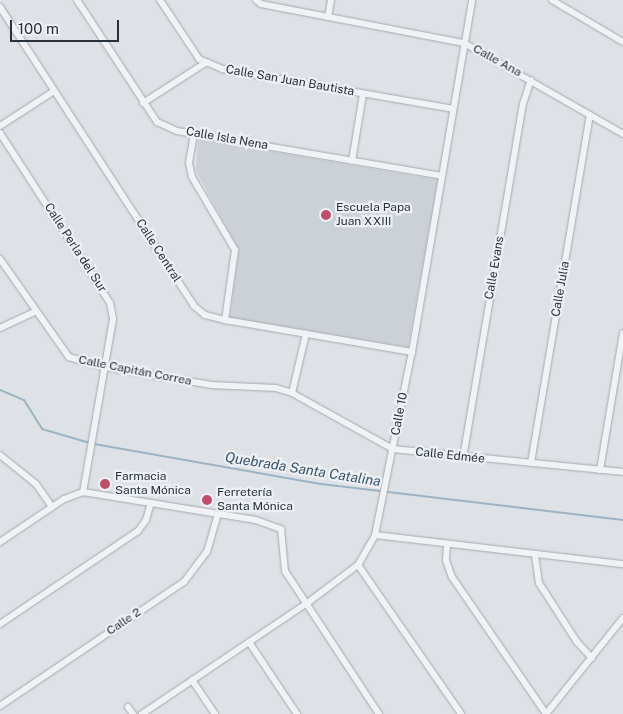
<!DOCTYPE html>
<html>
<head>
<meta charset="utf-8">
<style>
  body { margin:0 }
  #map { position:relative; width:623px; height:714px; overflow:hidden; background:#dee2e6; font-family:"Public Sans",sans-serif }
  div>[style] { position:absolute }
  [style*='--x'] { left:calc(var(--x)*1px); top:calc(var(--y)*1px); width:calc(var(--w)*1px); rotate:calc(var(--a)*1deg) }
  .built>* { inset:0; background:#ccd1d7 }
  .stream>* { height:2px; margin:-1px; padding:0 1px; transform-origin:1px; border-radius:1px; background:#9cb3c3 }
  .roads { filter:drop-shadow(0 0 1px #a4a9af) drop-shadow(0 0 1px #a4a9af) }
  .minor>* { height:6px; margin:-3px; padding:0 3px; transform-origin:3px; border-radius:3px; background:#f0f2f5 }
  .dots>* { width:14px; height:14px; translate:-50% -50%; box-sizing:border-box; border:2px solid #edf0f4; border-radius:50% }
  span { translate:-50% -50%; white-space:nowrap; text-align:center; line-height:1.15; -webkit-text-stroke:4.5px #edf0f4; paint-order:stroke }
  .street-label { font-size:12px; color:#29313b }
  .poi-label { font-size:12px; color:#29313b }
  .left { translate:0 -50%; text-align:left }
  .water-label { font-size:14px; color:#37536b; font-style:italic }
  .scale { position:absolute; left:10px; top:20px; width:109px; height:22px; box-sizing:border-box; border:2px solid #29313b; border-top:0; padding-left:6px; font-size:15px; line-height:18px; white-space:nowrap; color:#29313b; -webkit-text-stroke:4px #edf0f4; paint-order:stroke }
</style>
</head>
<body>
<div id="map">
  <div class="built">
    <div style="clip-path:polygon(198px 139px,438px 180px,408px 347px,230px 318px,239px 250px,196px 171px)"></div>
  </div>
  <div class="stream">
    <div style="--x:0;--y:390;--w:26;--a:23"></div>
    <div style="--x:24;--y:400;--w:34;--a:58"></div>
    <div style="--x:42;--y:429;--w:50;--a:16.3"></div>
    <div style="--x:94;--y:444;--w:230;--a:10"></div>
    <div style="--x:321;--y:484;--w:304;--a:6.8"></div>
  </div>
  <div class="roads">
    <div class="minor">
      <div style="--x:77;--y:0;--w:146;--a:56.7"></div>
      <div style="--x:157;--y:122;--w:22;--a:24"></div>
      <div style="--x:177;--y:131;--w:269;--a:9.6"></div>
      <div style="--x:160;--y:0;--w:71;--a:56.5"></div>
      <div style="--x:199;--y:59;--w:25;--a:23"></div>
      <div style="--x:222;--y:69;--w:234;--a:9.8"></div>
      <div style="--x:256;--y:0;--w:6;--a:39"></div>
      <div style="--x:261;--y:4;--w:207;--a:10.9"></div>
      <div style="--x:464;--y:43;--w:183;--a:29.8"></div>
      <div style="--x:552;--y:0;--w:82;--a:30.6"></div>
      <div style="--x:0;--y:7;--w:356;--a:57"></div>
      <div style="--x:194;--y:306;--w:14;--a:39"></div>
      <div style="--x:205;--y:315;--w:21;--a:14"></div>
      <div style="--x:225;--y:320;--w:190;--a:9.7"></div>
      <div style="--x:328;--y:17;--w:17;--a:-80"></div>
      <div style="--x:143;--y:103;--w:74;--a:-32.8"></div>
      <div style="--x:0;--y:126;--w:64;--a:-32.9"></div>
      <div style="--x:0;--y:133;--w:202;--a:57.1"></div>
      <div style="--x:110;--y:303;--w:16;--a:79"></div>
      <div style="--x:113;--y:319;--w:176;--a:99.8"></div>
      <div style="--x:194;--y:134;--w:29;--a:100"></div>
      <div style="--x:189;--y:163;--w:14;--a:78"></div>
      <div style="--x:192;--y:177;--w:85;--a:59.5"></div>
      <div style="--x:235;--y:250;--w:71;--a:98.1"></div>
      <div style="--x:352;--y:161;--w:68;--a:-80.7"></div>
      <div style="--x:0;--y:259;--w:120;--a:54.9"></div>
      <div style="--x:69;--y:357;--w:37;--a:16"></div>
      <div style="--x:105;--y:367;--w:108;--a:9.6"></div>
      <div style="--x:211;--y:385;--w:65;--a:2.6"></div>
      <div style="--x:276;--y:388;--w:17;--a:17"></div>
      <div style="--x:292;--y:393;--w:115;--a:29"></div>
      <div style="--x:393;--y:449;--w:231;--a:5.7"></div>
      <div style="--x:0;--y:328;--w:38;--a:-25"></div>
      <div style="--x:292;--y:393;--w:61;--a:-76.7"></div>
      <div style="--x:0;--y:455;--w:46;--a:38.9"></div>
      <div style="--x:36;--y:484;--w:28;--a:55"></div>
      <div style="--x:463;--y:458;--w:359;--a:-80.4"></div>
      <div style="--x:523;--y:104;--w:25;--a:-72"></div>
      <div style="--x:531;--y:463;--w:353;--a:-80.4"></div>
      <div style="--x:600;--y:470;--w:139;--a:-80.5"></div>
      <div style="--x:375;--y:535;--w:250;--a:6.7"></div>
      <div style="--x:0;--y:542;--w:77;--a:-33.9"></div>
      <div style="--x:64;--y:499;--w:20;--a:-20"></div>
      <div style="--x:83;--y:492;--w:175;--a:9.2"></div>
      <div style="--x:256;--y:520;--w:27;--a:20"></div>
      <div style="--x:281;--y:529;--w:42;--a:84.6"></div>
      <div style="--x:285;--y:571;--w:171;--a:56.7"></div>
      <div style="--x:447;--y:545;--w:15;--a:94"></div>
      <div style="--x:446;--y:560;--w:18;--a:71"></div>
      <div style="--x:452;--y:577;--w:166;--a:55.5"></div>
      <div style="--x:535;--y:555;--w:28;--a:82"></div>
      <div style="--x:539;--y:583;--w:70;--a:57.2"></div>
      <div style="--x:577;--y:642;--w:22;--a:47"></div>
      <div style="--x:358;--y:565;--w:181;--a:55.3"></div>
      <div style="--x:0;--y:624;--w:166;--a:-34"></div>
      <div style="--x:138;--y:531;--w:14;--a:-54"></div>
      <div style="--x:146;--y:520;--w:18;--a:-74"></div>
      <div style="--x:249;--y:642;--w:87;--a:56.3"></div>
      <div style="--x:192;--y:680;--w:41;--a:55.9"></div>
      <div style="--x:0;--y:706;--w:222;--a:-34"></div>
      <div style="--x:184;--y:582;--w:38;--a:-53"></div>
      <div style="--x:207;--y:552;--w:40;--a:-74"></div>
      <div style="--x:128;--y:707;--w:9;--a:54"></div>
      <div style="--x:142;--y:714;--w:197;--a:-33.9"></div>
      <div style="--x:306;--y:604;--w:65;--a:-36.9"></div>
      <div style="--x:358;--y:565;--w:34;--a:-60"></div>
      <div style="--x:375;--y:535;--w:187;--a:-78.6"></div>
      <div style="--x:412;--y:352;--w:357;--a:-80.3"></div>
      <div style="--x:546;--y:714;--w:123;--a:-51.3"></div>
    </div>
  </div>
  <div class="dots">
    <div style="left:326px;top:215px;background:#c04d6a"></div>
    <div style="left:105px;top:484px;background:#c04d6a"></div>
    <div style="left:207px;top:500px;background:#c04d6a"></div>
  </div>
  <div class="street-label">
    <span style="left:497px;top:61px;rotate:29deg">Calle Ana</span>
    <span style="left:290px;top:81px;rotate:10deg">Calle San Juan Bautista</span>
    <span style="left:227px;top:139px;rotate:10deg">Calle Isla Nena</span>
    <span style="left:75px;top:248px;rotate:57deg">Calle Perla del Sur</span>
    <span style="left:158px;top:251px;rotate:57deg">Calle Central</span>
    <span style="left:495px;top:268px;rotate:-80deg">Calle Evans</span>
    <span style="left:561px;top:289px;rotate:-80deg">Calle Julia</span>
    <span style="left:135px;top:371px;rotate:11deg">Calle Capitán Correa</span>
    <span style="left:400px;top:414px;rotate:-79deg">Calle 10</span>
    <span style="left:450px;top:456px;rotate:6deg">Calle Edmée</span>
    <span style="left:124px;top:622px;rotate:-34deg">Calle 2</span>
  </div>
  <div class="poi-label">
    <span class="left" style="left:336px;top:215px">Escuela Papa<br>Juan XXIII</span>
    <span class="left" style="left:115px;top:484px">Farmacia<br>Santa Mónica</span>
    <span class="left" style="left:217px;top:500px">Ferretería<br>Santa Mónica</span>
  </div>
  <div class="water-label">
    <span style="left:303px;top:469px;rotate:9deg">Quebrada Santa Catalina</span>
  </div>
  <div class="scale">100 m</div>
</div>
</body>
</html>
